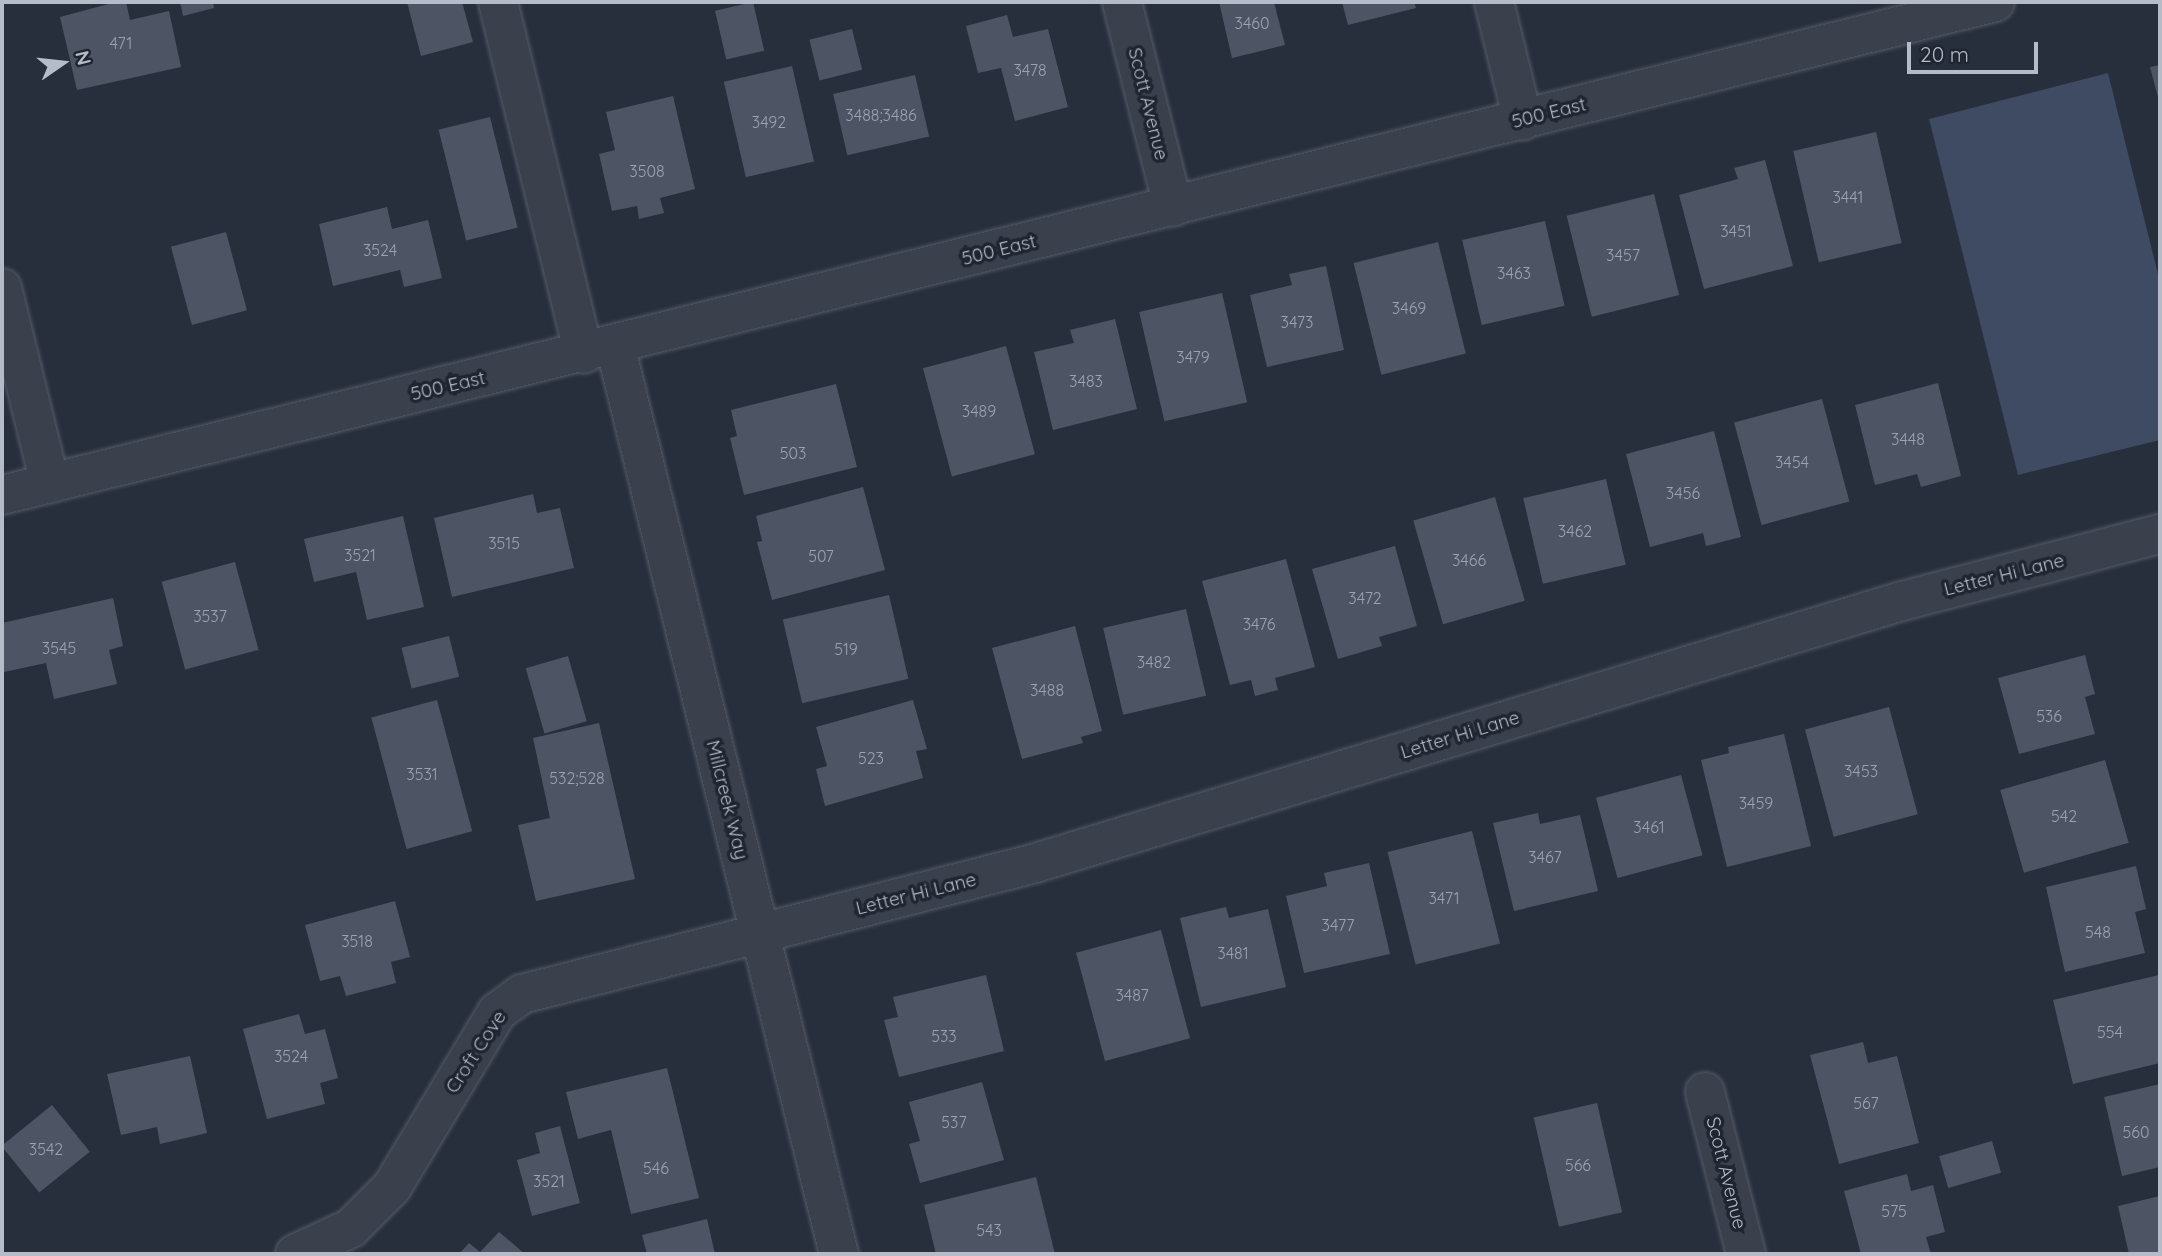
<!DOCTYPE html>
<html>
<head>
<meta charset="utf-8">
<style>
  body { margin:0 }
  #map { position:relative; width:2162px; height:1256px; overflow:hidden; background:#272e3c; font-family:Quicksand,sans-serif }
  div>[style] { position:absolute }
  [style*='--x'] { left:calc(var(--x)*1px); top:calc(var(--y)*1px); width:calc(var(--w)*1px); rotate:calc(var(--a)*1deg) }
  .water>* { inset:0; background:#3e4b63 }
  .building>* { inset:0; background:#4d5564; transform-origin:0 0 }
  .roads { filter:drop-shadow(0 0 2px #555c67) drop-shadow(0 0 2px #555c67) }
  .minor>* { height:38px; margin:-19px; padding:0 19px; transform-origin:19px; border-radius:19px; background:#3a414c }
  span { translate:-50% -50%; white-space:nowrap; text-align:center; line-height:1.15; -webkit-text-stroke:7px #1f2631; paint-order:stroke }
  .number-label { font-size:16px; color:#9ca2ae }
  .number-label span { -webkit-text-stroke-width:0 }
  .street-label { font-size:19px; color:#b6bcc7 }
  .frame { position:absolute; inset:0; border:4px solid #b6bcc7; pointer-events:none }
  .north { position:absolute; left:28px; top:28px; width:70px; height:70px; -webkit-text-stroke:5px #1f2631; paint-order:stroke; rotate:76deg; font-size:19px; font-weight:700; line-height:28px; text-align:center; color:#b6bcc7 }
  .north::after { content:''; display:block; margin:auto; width:24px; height:32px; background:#b6bcc7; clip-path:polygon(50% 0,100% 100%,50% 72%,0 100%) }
  .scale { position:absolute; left:1907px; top:42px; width:131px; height:32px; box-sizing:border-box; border:4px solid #b6bcc7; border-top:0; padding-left:9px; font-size:21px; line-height:24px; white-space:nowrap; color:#b6bcc7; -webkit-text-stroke:5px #1f2631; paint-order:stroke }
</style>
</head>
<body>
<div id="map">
  <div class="water">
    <div style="clip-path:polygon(2108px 73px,2160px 282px,2160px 440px,2018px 475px,1929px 119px)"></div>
  </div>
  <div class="building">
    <div style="clip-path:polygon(116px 2px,126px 2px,130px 20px,169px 11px,181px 67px,77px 90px,60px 17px)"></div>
    <div style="clip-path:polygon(180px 2px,213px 2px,214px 8px,183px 16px)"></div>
    <div style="clip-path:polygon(407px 2px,462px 2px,473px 42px,421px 56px)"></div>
    <div style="left:753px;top:2px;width:50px;height:39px;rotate:77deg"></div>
    <div style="clip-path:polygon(1219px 2px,1274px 2px,1285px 45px,1232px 58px)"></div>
    <div style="clip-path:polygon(1342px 2px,1414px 2px,1416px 8px,1348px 25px)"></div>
    <div style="clip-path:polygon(1007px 15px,1013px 37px,1048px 29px,1068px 107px,1015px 121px,1001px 68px,978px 73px,966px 26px)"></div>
    <div style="left:852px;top:29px;width:42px;height:44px;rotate:76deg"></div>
    <div style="clip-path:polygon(2160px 65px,2160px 101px,2159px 101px,2150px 67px)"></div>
    <div style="left:792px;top:66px;width:98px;height:70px;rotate:77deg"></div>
    <div style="left:915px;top:75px;width:63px;height:84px;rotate:77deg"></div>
    <div style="clip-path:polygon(673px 96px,695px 189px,660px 198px,664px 213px,639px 219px,637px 206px,612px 211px,599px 154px,615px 150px,606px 112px)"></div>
    <div style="left:490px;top:117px;width:114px;height:53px;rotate:76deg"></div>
    <div style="left:1876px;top:132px;width:114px;height:85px;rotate:77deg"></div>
    <div style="clip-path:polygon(1765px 160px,1793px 266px,1704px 289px,1679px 195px,1738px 179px,1734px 168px)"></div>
    <div style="left:1654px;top:194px;width:104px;height:90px;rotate:76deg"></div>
    <div style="clip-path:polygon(387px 207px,392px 229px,428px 220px,442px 278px,404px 287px,400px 270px,333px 286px,319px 224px)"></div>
    <div style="left:1545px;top:221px;width:87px;height:85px;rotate:77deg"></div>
    <div style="left:226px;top:232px;width:81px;height:57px;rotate:75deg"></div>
    <div style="left:1438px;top:242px;width:115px;height:87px;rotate:76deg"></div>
    <div style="clip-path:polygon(1326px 266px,1344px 350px,1267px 367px,1250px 295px,1292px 285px,1289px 274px)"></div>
    <div style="left:1222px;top:293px;width:112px;height:85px;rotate:77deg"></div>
    <div style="clip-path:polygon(1115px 319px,1137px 409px,1053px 430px,1034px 352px,1074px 343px,1070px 330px)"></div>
    <div style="left:1006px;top:346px;width:112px;height:86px;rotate:75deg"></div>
    <div style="clip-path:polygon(1938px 383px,1961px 476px,1921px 487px,1917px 474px,1875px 485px,1855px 405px)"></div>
    <div style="clip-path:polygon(836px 384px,857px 467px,744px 495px,730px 438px,737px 436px,731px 410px)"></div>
    <div style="left:1822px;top:399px;width:106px;height:91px;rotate:75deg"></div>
    <div style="clip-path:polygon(1714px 431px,1741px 537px,1706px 546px,1703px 533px,1650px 547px,1626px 454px)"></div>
    <div style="left:1606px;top:479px;width:88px;height:85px;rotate:77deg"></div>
    <div style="clip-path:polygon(863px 487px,885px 570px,772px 600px,757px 542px,762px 541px,756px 516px)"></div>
    <div style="clip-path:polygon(533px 494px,537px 513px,560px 508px,574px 568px,452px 597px,434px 518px)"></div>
    <div style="left:1495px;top:497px;width:108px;height:85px;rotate:74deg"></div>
    <div style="clip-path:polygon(403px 516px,424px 607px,367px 620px,356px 572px,314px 582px,304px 539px)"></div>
    <div style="clip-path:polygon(1395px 546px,1417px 626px,1379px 637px,1382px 646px,1338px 659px,1312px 569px)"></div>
    <div style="clip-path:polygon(1286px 559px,1315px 667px,1275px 678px,1278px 690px,1255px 696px,1251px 680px,1230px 685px,1202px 581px)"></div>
    <div style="left:235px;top:562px;width:91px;height:76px;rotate:75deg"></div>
    <div style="left:889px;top:595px;width:86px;height:109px;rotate:77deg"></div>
    <div style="clip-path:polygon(113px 598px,123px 646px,109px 650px,117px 684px,54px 699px,46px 663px,4px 672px,2px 623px)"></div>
    <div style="left:1186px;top:609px;width:89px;height:85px;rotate:77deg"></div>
    <div style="clip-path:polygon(1075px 626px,1102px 731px,1081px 737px,1083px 743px,1022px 759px,992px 648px)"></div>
    <div style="left:449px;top:636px;width:42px;height:49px;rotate:76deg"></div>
    <div style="clip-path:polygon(2085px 655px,2095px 694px,2085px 697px,2095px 734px,2019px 754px,1998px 678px)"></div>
    <div style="left:568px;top:656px;width:68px;height:44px;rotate:74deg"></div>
    <div style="left:437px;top:700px;width:136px;height:68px;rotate:75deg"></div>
    <div style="clip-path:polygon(913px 700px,927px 749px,916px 751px,923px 778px,825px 806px,816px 769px,827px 766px,816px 727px)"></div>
    <div style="left:1889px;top:707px;width:111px;height:87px;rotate:75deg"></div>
    <div style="clip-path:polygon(599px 723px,635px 879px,536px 901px,518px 825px,550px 818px,533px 738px)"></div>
    <div style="clip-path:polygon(1784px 734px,1811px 846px,1727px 867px,1701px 760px,1729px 753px,1728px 747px)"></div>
    <div style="left:2105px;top:760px;width:86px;height:109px;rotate:74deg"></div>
    <div style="left:1681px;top:775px;width:83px;height:88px;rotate:75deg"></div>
    <div style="clip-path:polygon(1538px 813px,1540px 824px,1580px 815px,1598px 891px,1514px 911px,1493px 823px)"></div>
    <div style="left:1472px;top:831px;width:116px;height:87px;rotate:76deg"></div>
    <div style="clip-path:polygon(1369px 863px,1390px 954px,1304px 973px,1286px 896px,1327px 886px,1324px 873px)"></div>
    <div style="clip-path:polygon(2136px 866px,2146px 909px,2135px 912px,2145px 953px,2065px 972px,2046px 887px)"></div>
    <div style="clip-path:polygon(395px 901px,410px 957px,391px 962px,396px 983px,346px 996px,340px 976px,320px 981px,305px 925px)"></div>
    <div style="clip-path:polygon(1226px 907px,1229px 918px,1268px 909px,1286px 987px,1201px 1007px,1180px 918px)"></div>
    <div style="left:1161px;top:930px;width:112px;height:88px;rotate:75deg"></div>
    <div style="clip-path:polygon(986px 975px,1004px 1051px,899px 1077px,884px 1020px,898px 1017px,893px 997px)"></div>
    <div style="clip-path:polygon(2159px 975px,2160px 1063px,2073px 1084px,2053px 1000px)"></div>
    <div style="clip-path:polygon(299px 1014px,305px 1034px,325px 1029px,338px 1078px,320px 1083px,325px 1104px,267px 1119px,243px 1029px)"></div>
    <div style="clip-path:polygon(1863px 1042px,1868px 1063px,1897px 1056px,1919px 1143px,1839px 1164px,1810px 1055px)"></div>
    <div style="clip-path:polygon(190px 1056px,207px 1133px,160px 1144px,157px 1127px,121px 1135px,107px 1074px)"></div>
    <div style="clip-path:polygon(667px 1068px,699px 1198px,631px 1214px,611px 1130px,578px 1139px,566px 1092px)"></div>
    <div style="clip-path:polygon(982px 1082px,1004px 1160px,920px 1183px,909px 1144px,920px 1141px,909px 1102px)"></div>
    <div style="clip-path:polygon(2160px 1084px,2160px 1167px,2122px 1176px,2104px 1097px)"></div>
    <div style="left:1597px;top:1103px;width:112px;height:65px;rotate:77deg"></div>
    <div style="left:52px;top:1105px;width:60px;height:65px;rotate:51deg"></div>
    <div style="clip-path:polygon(560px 1126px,580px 1203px,532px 1216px,517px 1160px,540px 1153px,535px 1133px)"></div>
    <div style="left:1992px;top:1141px;width:33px;height:55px;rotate:74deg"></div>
    <div style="clip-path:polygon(1907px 1174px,1911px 1191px,1933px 1185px,1945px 1232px,1926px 1237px,1931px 1254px,1861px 1254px,1844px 1191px)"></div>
    <div style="clip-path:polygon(1036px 1177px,1055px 1254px,936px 1254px,924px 1205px)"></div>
    <div style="clip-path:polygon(2160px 1196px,2160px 1254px,2129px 1254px,2118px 1206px)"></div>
    <div style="clip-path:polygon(707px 1219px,715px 1254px,647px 1254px,642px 1235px)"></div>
    <div style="clip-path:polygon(499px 1232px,525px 1254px,459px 1254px,469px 1243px,480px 1252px)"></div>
  </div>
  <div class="roads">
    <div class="minor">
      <div style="--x:498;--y:2;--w:362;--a:76.3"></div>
      <div style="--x:1122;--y:2;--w:211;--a:76"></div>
      <div style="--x:1494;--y:2;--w:122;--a:76.2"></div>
      <div style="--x:2;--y:288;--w:201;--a:76.2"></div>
      <div style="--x:615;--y:345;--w:936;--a:76.16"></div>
      <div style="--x:2;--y:495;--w:2053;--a:-13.89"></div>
      <div style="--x:1705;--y:1092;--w:167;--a:75.8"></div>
      <div style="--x:295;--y:1254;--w:62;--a:-24.9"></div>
      <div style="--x:351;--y:1228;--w:58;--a:-45"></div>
      <div style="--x:392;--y:1187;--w:204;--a:-59"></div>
      <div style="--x:497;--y:1012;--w:31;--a:-36"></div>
      <div style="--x:522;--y:994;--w:526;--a:-14.3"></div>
      <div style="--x:1032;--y:864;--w:909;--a:-16.82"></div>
      <div style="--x:1902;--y:601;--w:267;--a:-14.6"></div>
    </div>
  </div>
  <div class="number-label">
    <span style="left:1252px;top:23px">3460</span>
    <span style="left:121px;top:43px">471</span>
    <span style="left:1030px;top:70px">3478</span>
    <span style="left:881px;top:115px">3488;3486</span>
    <span style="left:769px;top:122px">3492</span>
    <span style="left:647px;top:171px">3508</span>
    <span style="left:1848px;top:197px">3441</span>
    <span style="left:1736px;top:231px">3451</span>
    <span style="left:380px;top:250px">3524</span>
    <span style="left:1623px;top:255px">3457</span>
    <span style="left:1514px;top:273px">3463</span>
    <span style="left:1409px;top:308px">3469</span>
    <span style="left:1297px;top:322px">3473</span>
    <span style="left:1193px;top:357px">3479</span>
    <span style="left:1086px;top:381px">3483</span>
    <span style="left:979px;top:411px">3489</span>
    <span style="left:1908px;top:439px">3448</span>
    <span style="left:793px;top:453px">503</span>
    <span style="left:1792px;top:462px">3454</span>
    <span style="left:1683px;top:493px">3456</span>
    <span style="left:1575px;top:531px">3462</span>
    <span style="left:504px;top:543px">3515</span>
    <span style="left:360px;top:555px">3521</span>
    <span style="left:821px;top:556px">507</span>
    <span style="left:1469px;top:560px">3466</span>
    <span style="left:1365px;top:598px">3472</span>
    <span style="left:210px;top:616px">3537</span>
    <span style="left:1259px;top:624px">3476</span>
    <span style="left:59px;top:648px">3545</span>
    <span style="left:846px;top:649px">519</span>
    <span style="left:1154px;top:662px">3482</span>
    <span style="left:1047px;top:690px">3488</span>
    <span style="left:2049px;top:716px">536</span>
    <span style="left:871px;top:758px">523</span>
    <span style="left:1861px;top:771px">3453</span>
    <span style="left:422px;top:774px">3531</span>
    <span style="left:577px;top:778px">532;528</span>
    <span style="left:1756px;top:803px">3459</span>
    <span style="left:2064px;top:816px">542</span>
    <span style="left:1649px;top:827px">3461</span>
    <span style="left:1545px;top:857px">3467</span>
    <span style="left:1444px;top:898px">3471</span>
    <span style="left:1338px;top:925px">3477</span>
    <span style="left:2098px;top:932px">548</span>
    <span style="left:357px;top:941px">3518</span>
    <span style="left:1233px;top:953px">3481</span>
    <span style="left:1132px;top:995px">3487</span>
    <span style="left:2110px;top:1032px">554</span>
    <span style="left:944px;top:1036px">533</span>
    <span style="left:291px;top:1056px">3524</span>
    <span style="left:1866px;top:1103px">567</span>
    <span style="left:954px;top:1122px">537</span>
    <span style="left:2136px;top:1132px">560</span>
    <span style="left:46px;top:1149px">3542</span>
    <span style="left:1578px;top:1165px">566</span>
    <span style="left:656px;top:1168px">546</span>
    <span style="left:549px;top:1181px">3521</span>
    <span style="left:1894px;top:1211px">575</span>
    <span style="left:989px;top:1230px">543</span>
  </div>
  <div class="street-label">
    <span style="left:1148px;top:104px;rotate:76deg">Scott Avenue</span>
    <span style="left:1549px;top:113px;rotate:-14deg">500 East</span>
    <span style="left:999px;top:250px;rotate:-14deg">500 East</span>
    <span style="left:448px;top:386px;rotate:-13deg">500 East</span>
    <span style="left:2004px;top:575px;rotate:-14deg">Letter Hi Lane</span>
    <span style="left:1460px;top:735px;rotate:-17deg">Letter Hi Lane</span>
    <span style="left:727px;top:800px;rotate:76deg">Millcreek Way</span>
    <span style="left:916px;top:894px;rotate:-14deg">Letter Hi Lane</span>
    <span style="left:476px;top:1052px;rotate:-57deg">Croft Cove</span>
    <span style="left:1726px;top:1173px;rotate:76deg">Scott Avenue</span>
  </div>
  <div class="frame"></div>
  <div class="north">N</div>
  <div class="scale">20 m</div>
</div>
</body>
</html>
